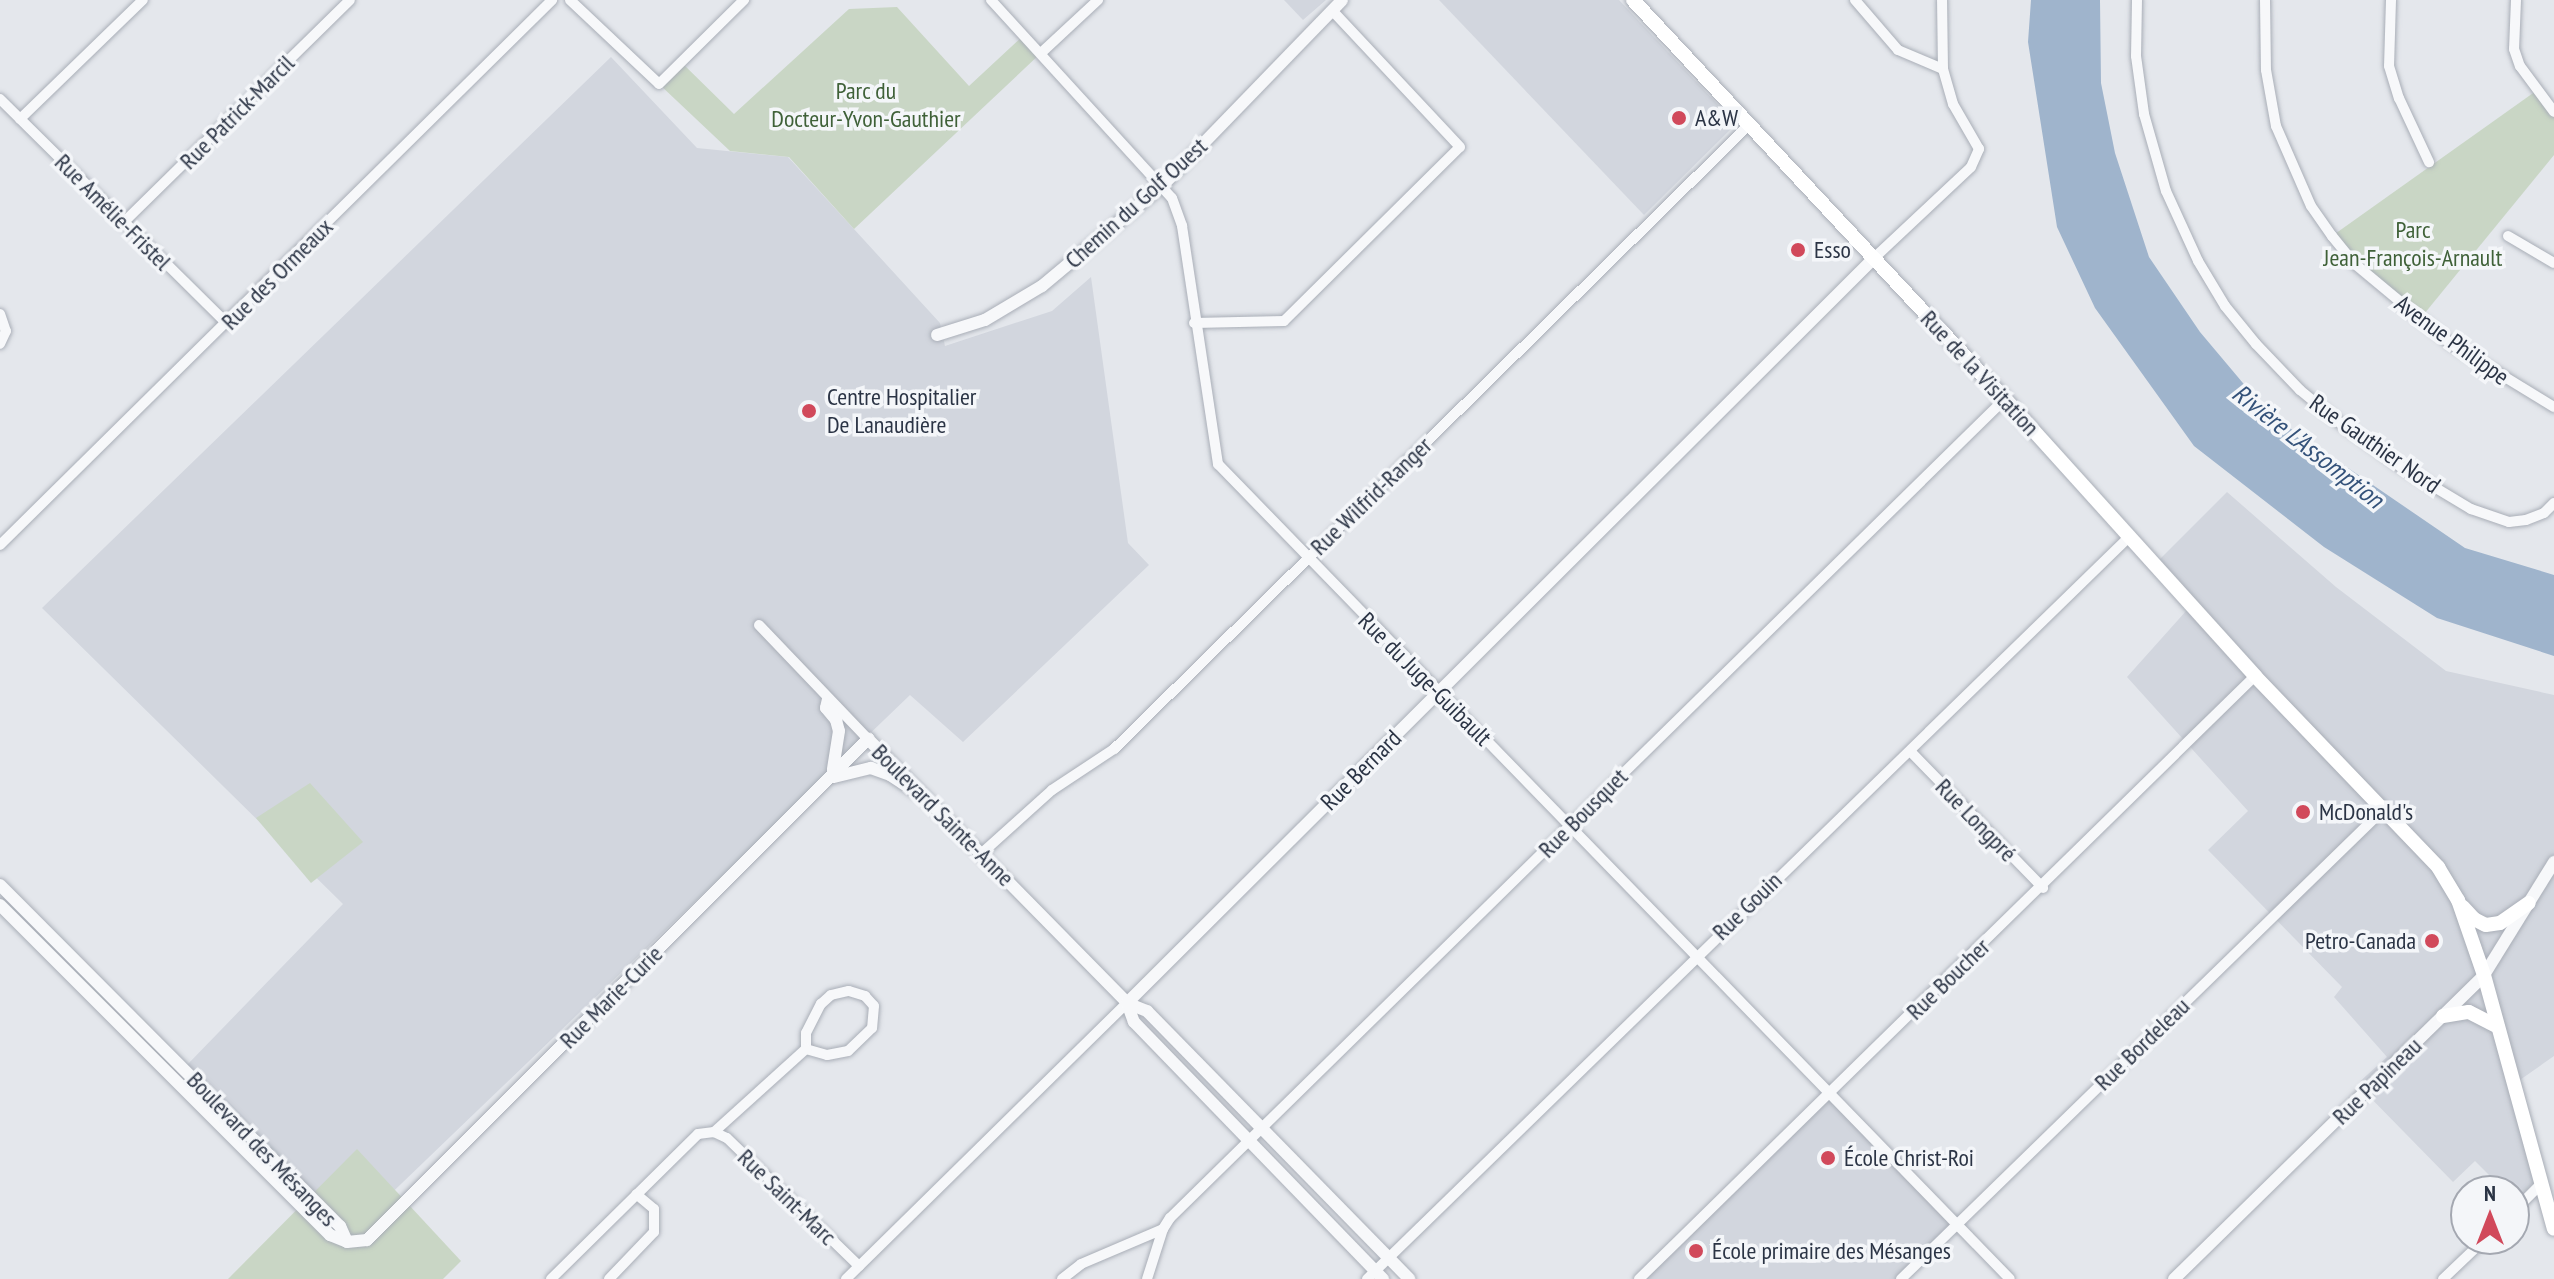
<!DOCTYPE html>
<html>
<head>
<meta charset="utf-8">
<style>
  body { margin:0 }
  #map { position:relative; width:2554px; height:1279px; overflow:hidden; background:#e4e7ec; font-family:"PT Sans Narrow",sans-serif }
  div>[style] { position:absolute }
  [style*='--x'] { left:calc(var(--x)*1px); top:calc(var(--y)*1px); width:calc(var(--w)*1px); rotate:calc(var(--a)*1deg) }
  .built>* { inset:0; background:#d2d6de }
  .green>* { inset:0; background:#c9d6c5 }
  .water>* { inset:0; background:#9fb4cc }
  .roads { filter:drop-shadow(0 0 2px #a9aeb7) drop-shadow(0 0 2px #a9aeb7) }
  .minor>* { height:10px; margin:-5px; padding:0 5px; transform-origin:5px; border-radius:5px; background:#f7f8fa }
  .tertiary>* { height:12px; margin:-6px; padding:0 6px; transform-origin:6px; border-radius:6px; background:#f7f8fa }
  .secondary>* { height:14px; margin:-7px; padding:0 7px; transform-origin:7px; border-radius:7px; background:#fff }
  .dots>* { width:22px; height:22px; translate:-50% -50%; box-sizing:border-box; border:4px solid #f4f6f9; border-radius:50% }
  span { translate:-50% -50%; white-space:nowrap; text-align:center; line-height:1.15; -webkit-text-stroke:7px #f4f6f9; paint-order:stroke }
  .park-label { font-size:24px; color:#3f6138 }
  .street-label { font-size:24px; color:#2b3445 }
  .poi-label { font-size:24px; color:#2b3445 }
  .left { translate:0 -50%; text-align:left }
  .right { translate:-100% -50%; text-align:right }
  .water-label { font-size:26px; color:#34527a; font-style:italic }
  .north { position:absolute; left:2450px; top:1175px; width:80px; height:80px; box-sizing:border-box; background:#f4f6f9; border:2px solid #a4a8b1; border-radius:50%; rotate:0deg; font-size:22px; font-weight:700; line-height:32px; text-align:center; color:#2b3445 }
  .north::after { content:''; display:block; margin:auto; width:28px; height:36px; background:#d1495b; clip-path:polygon(50% 0,100% 100%,50% 72%,0 100%) }
</style>
</head>
<body>
<div id="map">
  <div class="built">
    <div style="clip-path:polygon(1284px 0,1326px 0,1303px 20px)"></div>
    <div style="clip-path:polygon(1439px 0,1619px 0,1736px 124px,1644px 215px)"></div>
    <div style="clip-path:polygon(611px 57px,697px 148px,788px 157px,940px 323px,945px 346px,1052px 311px,1091px 277px,1128px 543px,1149px 565px,963px 742px,910px 695px,350px 1233px,187px 1065px,343px 904px,42px 608px)"></div>
    <div style="clip-path:polygon(2227px 492px,2336px 587px,2446px 671px,2554px 695px,2554px 1056px,2517px 1082px,2535px 1181px,2516px 1202px,2514px 1191px,2505px 1191px,2475px 1161px,2453px 1182px,2357px 1084px,2387px 1057px,2334px 997px,2342px 987px,2208px 850px,2248px 811px,2127px 677px,2195px 601px,2159px 560px)"></div>
    <div style="clip-path:polygon(1830px 1093px,1957px 1224px,1901px 1279px,1639px 1279px)"></div>
  </div>
  <div class="green">
    <div style="clip-path:polygon(897px 7px,969px 86px,1024px 35px,1041px 53px,854px 229px,789px 157px,730px 151px,659px 84px,681px 62px,734px 114px,849px 9px)"></div>
    <div style="clip-path:polygon(2536px 91px,2554px 112px,2554px 155px,2420px 319px,2332px 236px)"></div>
    <div style="clip-path:polygon(310px 783px,363px 842px,311px 883px,256px 818px)"></div>
    <div style="clip-path:polygon(357px 1149px,461px 1261px,443px 1279px,228px 1279px)"></div>
  </div>
  <div class="water">
    <div style="clip-path:polygon(2031px 0,2100px 0,2101px 83px,2115px 153px,2149px 257px,2200px 332px,2269px 414px,2465px 548px,2554px 575px,2554px 656px,2437px 618px,2324px 547px,2194px 446px,2095px 308px,2057px 227px,2028px 42px)"></div>
  </div>
  <div class="roads">
    <div class="minor">
      <div style="--x:570;--y:0;--w:122;--a:43.3"></div>
      <div style="--x:659;--y:84;--w:120;--a:-44.7"></div>
      <div style="--x:991;--y:0;--w:268;--a:47.6"></div>
      <div style="--x:1172;--y:198;--w:30;--a:70"></div>
      <div style="--x:1182;--y:226;--w:241;--a:81.4"></div>
      <div style="--x:1218;--y:464;--w:1136;--a:45.82"></div>
      <div style="--x:1855;--y:0;--w:66;--a:49.3"></div>
      <div style="--x:1898;--y:50;--w:49;--a:22.9"></div>
      <div style="--x:2137;--y:0;--w:56;--a:91"></div>
      <div style="--x:2136;--y:56;--w:59;--a:82.1"></div>
      <div style="--x:2144;--y:114;--w:80;--a:74.1"></div>
      <div style="--x:2166;--y:191;--w:77;--a:65.4"></div>
      <div style="--x:2198;--y:261;--w:52;--a:59"></div>
      <div style="--x:2225;--y:306;--w:49;--a:50.8"></div>
      <div style="--x:2256;--y:344;--w:64;--a:46.3"></div>
      <div style="--x:2300;--y:390;--w:52;--a:39.5"></div>
      <div style="--x:2340;--y:423;--w:75;--a:35.8"></div>
      <div style="--x:2401;--y:467;--w:82;--a:31"></div>
      <div style="--x:2471;--y:509;--w:40;--a:18.9"></div>
      <div style="--x:2509;--y:522;--w:17;--a:-7"></div>
      <div style="--x:2526;--y:520;--w:19;--a:-21"></div>
      <div style="--x:2544;--y:513;--w:14;--a:-45"></div>
      <div style="--x:2265;--y:0;--w:70;--a:89.2"></div>
      <div style="--x:2266;--y:70;--w:57;--a:79.9"></div>
      <div style="--x:2276;--y:126;--w:87;--a:66.4"></div>
      <div style="--x:2311;--y:206;--w:37;--a:55"></div>
      <div style="--x:2332;--y:236;--w:36;--a:51"></div>
      <div style="--x:2355;--y:264;--w:125;--a:39.8"></div>
      <div style="--x:2451;--y:344;--w:121;--a:31.5"></div>
      <div style="--x:2391;--y:0;--w:66;--a:91.7"></div>
      <div style="--x:2389;--y:66;--w:34;--a:73"></div>
      <div style="--x:2399;--y:98;--w:71;--a:64.9"></div>
      <div style="--x:2516;--y:0;--w:49;--a:92.3"></div>
      <div style="--x:2514;--y:49;--w:18;--a:71"></div>
      <div style="--x:2520;--y:66;--w:57;--a:53.5"></div>
      <div style="--x:1041;--y:53;--w:78;--a:-42.9"></div>
      <div style="--x:0;--y:99;--w:320;--a:44.7"></div>
      <div style="--x:20;--y:119;--w:171;--a:-44.1"></div>
      <div style="--x:123;--y:223;--w:318;--a:-44.5"></div>
      <div style="--x:2508;--y:236;--w:53;--a:30.4"></div>
      <div style="--x:1873;--y:259;--w:134;--a:-43.2"></div>
      <div style="--x:1971;--y:167;--w:20;--a:-66"></div>
      <div style="--x:1979;--y:149;--w:52;--a:-120"></div>
      <div style="--x:1953;--y:104;--w:36;--a:-106"></div>
      <div style="--x:1943;--y:69;--w:69;--a:-90.8"></div>
      <div style="--x:0;--y:314;--w:18;--a:71"></div>
      <div style="--x:6;--y:331;--w:14;--a:115"></div>
      <div style="--x:1194;--y:323;--w:90;--a:-1.3"></div>
      <div style="--x:1284;--y:321;--w:247;--a:-44.7"></div>
      <div style="--x:1460;--y:147;--w:187;--a:-133.1"></div>
      <div style="--x:0;--y:545;--w:776;--a:-44.63"></div>
      <div style="--x:759;--y:625;--w:158;--a:46.3"></div>
      <div style="--x:1910;--y:751;--w:191;--a:45.8"></div>
      <div style="--x:982;--y:853;--w:94;--a:-42"></div>
      <div style="--x:1052;--y:790;--w:74;--a:-33.5"></div>
      <div style="--x:1114;--y:749;--w:890;--a:-44.5"></div>
      <div style="--x:849;--y:991;--w:17;--a:17"></div>
      <div style="--x:865;--y:996;--w:13;--a:48"></div>
      <div style="--x:874;--y:1006;--w:22;--a:95"></div>
      <div style="--x:872;--y:1028;--w:33;--a:136"></div>
      <div style="--x:848;--y:1051;--w:21;--a:169"></div>
      <div style="--x:827;--y:1055;--w:22;--a:-164"></div>
      <div style="--x:806;--y:1049;--w:16;--a:-90"></div>
      <div style="--x:806;--y:1033;--w:33;--a:-63"></div>
      <div style="--x:821;--y:1004;--w:13;--a:-42"></div>
      <div style="--x:831;--y:995;--w:18;--a:-13"></div>
      <div style="--x:714;--y:1132;--w:124;--a:-42.1"></div>
      <div style="--x:2514;--y:1211;--w:38;--a:-45"></div>
      <div style="--x:551;--y:1279;--w:206;--a:-44.6"></div>
      <div style="--x:698;--y:1134;--w:16;--a:-7"></div>
      <div style="--x:714;--y:1132;--w:14;--a:25"></div>
      <div style="--x:727;--y:1138;--w:184;--a:44.1"></div>
      <div style="--x:609;--y:1279;--w:65;--a:-46.2"></div>
      <div style="--x:654;--y:1232;--w:23;--a:-90"></div>
      <div style="--x:654;--y:1209;--w:23;--a:-140"></div>
      <div style="--x:846;--y:1279;--w:394;--a:-44.5"></div>
      <div style="--x:1062;--y:1279;--w:24;--a:-38"></div>
      <div style="--x:1081;--y:1264;--w:89;--a:-23.1"></div>
      <div style="--x:1147;--y:1279;--w:52;--a:-72.3"></div>
      <div style="--x:1163;--y:1229;--w:13;--a:-58"></div>
      <div style="--x:1170;--y:1218;--w:1170;--a:-44.45"></div>
      <div style="--x:1367;--y:1279;--w:1065;--a:-44.24"></div>
      <div style="--x:1639;--y:1279;--w:862;--a:-44.39"></div>
      <div style="--x:1901;--y:1279;--w:674;--a:-44.22"></div>
      <div style="--x:2443;--y:1279;--w:58;--a:-43.6"></div>
    </div>
    <div class="tertiary">
      <div style="--x:937;--y:335;--w:50;--a:-17.4"></div>
      <div style="--x:985;--y:320;--w:66;--a:-30.8"></div>
      <div style="--x:1042;--y:286;--w:158;--a:-39.9"></div>
      <div style="--x:1163;--y:185;--w:257;--a:-45.9"></div>
      <div style="--x:828;--y:699;--w:9;--a:103"></div>
      <div style="--x:826;--y:708;--w:16;--a:50"></div>
      <div style="--x:836;--y:720;--w:11;--a:75"></div>
      <div style="--x:839;--y:731;--w:39;--a:99"></div>
      <div style="--x:834;--y:777;--w:38;--a:-14"></div>
      <div style="--x:871;--y:768;--w:20;--a:20"></div>
      <div style="--x:890;--y:775;--w:31;--a:33"></div>
      <div style="--x:0;--y:885;--w:482;--a:45.1"></div>
      <div style="--x:340;--y:1226;--w:17;--a:66"></div>
      <div style="--x:0;--y:905;--w:467;--a:45"></div>
      <div style="--x:330;--y:1235;--w:18;--a:22"></div>
      <div style="--x:347;--y:1242;--w:20;--a:-6"></div>
      <div style="--x:367;--y:1240;--w:709;--a:-45"></div>
      <div style="--x:868;--y:739;--w:370;--a:45.5"></div>
      <div style="--x:1127;--y:1003;--w:20;--a:70"></div>
      <div style="--x:1134;--y:1022;--w:358;--a:45.9"></div>
      <div style="--x:1127;--y:1003;--w:1054;--a:-44.92"></div>
      <div style="--x:1127;--y:1003;--w:22;--a:22"></div>
      <div style="--x:1147;--y:1011;--w:375;--a:45.6"></div>
      <div style="--x:2174;--y:1279;--w:434;--a:-44.4"></div>
      <div style="--x:2484;--y:975;--w:133;--a:-58.2"></div>
    </div>
    <div class="secondary">
      <div style="--x:1633;--y:0;--w:546;--a:47.01"></div>
      <div style="--x:2005;--y:399;--w:373;--a:47.9"></div>
      <div style="--x:2255;--y:676;--w:265;--a:46.2"></div>
      <div style="--x:2438;--y:867;--w:39;--a:59"></div>
      <div style="--x:2458;--y:900;--w:79;--a:70.9"></div>
      <div style="--x:2484;--y:975;--w:263;--a:74.6"></div>
      <div style="--x:2463;--y:907;--w:16;--a:47"></div>
      <div style="--x:2474;--y:919;--w:13;--a:27"></div>
      <div style="--x:2486;--y:925;--w:14;--a:-8"></div>
      <div style="--x:2500;--y:923;--w:35;--a:-35"></div>
      <div style="--x:2443;--y:1016;--w:26;--a:-9"></div>
      <div style="--x:2469;--y:1012;--w:29;--a:27"></div>
    </div>
  </div>
  <div class="dots">
    <div style="left:1679px;top:118px;background:#d1495b"></div>
    <div style="left:1798px;top:250px;background:#d1495b"></div>
    <div style="left:809px;top:411px;background:#d1495b"></div>
    <div style="left:2303px;top:812px;background:#d1495b"></div>
    <div style="left:2432px;top:941px;background:#d1495b"></div>
    <div style="left:1828px;top:1158px;background:#d1495b"></div>
    <div style="left:1696px;top:1251px;background:#d1495b"></div>
  </div>
  <div class="park-label">
    <span style="left:866px;top:105px">Parc du<br>Docteur-Yvon-Gauthier</span>
    <span style="left:2413px;top:244px">Parc<br>Jean-François-Arnault</span>
  </div>
  <div class="street-label">
    <span style="left:237px;top:112px;rotate:-45deg">Rue Patrick-Marcil</span>
    <span style="left:1136px;top:203px;rotate:-42deg">Chemin du Golf Ouest</span>
    <span style="left:113px;top:212px;rotate:45deg">Rue Amélie-Fristel</span>
    <span style="left:277px;top:274px;rotate:-45deg">Rue des Ormeaux</span>
    <span style="left:2452px;top:340px;rotate:36deg">Avenue Philippe</span>
    <span style="left:1980px;top:373px;rotate:47deg">Rue de la Visitation</span>
    <span style="left:2375px;top:444px;rotate:35deg">Rue Gauthier Nord</span>
    <span style="left:1371px;top:496px;rotate:-44deg">Rue Wilfrid-Ranger</span>
    <span style="left:1425px;top:679px;rotate:45deg">Rue du Juge-Guibault</span>
    <span style="left:1361px;top:770px;rotate:-45deg">Rue Bernard</span>
    <span style="left:1583px;top:813px;rotate:-45deg">Rue Bousquet</span>
    <span style="left:943px;top:815px;rotate:45deg">Boulevard Sainte-Anne</span>
    <span style="left:1976px;top:820px;rotate:46deg">Rue Longpré</span>
    <span style="left:1747px;top:906px;rotate:-44deg">Rue Gouin</span>
    <span style="left:1948px;top:979px;rotate:-44deg">Rue Boucher</span>
    <span style="left:611px;top:997px;rotate:-45deg">Rue Marie-Curie</span>
    <span style="left:2142px;top:1044px;rotate:-44deg">Rue Bordeleau</span>
    <span style="left:2377px;top:1081px;rotate:-44deg">Rue Papineau</span>
    <span style="left:262px;top:1149px;rotate:46deg">Boulevard des Mésanges</span>
    <span style="left:787px;top:1197px;rotate:44deg">Rue Saint-Marc</span>
  </div>
  <div class="poi-label">
    <span class="left" style="left:1695px;top:118px">A&amp;W</span>
    <span class="left" style="left:1814px;top:250px">Esso</span>
    <span class="left" style="left:827px;top:411px">Centre Hospitalier<br>De Lanaudière</span>
    <span class="left" style="left:2319px;top:812px">McDonald's</span>
    <span class="right" style="left:2416px;top:941px">Petro-Canada</span>
    <span class="left" style="left:1844px;top:1158px">École Christ-Roi</span>
    <span class="left" style="left:1712px;top:1251px">École primaire des Mésanges</span>
  </div>
  <div class="water-label">
    <span style="left:2308px;top:446px;rotate:38deg">Rivière L'Assomption</span>
  </div>
  <div class="north">N</div>
</div>
</body>
</html>
